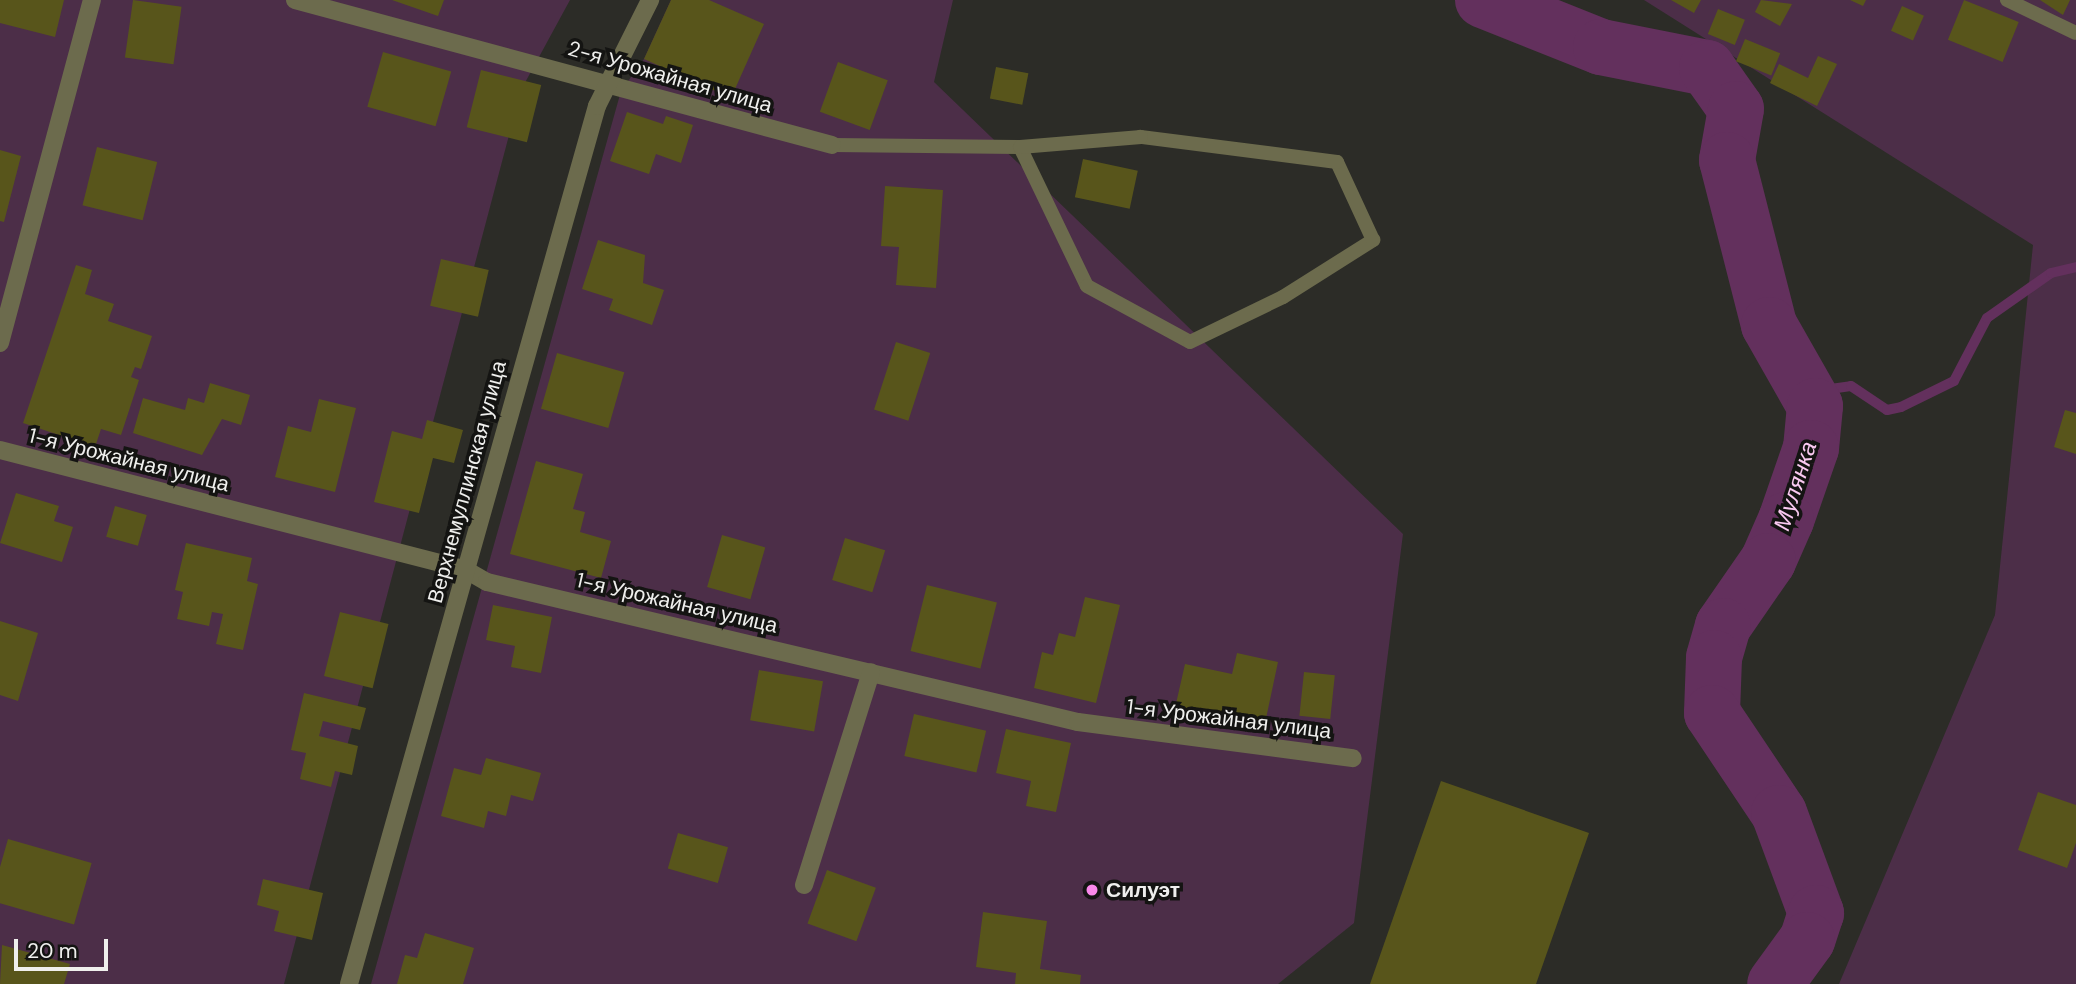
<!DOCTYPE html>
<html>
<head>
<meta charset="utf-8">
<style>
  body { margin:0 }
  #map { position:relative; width:2076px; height:984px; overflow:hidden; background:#2c2c27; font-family:"DM Sans",sans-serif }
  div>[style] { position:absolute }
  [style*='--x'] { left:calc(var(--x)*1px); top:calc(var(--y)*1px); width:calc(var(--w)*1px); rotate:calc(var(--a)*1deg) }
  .green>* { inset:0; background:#4c2e48 }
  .stream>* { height:10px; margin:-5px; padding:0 5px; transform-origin:5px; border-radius:5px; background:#63305d }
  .river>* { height:56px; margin:-28px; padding:0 28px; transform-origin:28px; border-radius:28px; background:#63305d }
  .building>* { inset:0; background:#58551b; transform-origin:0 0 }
  .service>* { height:14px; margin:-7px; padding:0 7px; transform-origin:7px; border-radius:7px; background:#6c6b4d }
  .minor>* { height:18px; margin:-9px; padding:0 9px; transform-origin:9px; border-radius:9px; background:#6c6b4d }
  .tertiary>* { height:18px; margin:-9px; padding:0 9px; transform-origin:9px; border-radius:9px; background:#6c6b4d }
  .dots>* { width:19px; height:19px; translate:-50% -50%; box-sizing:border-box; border:4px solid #141412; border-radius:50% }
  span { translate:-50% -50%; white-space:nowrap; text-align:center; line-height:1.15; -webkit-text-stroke:7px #141412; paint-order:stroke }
  .street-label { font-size:21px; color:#efefed }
  .poi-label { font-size:21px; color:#efefed; font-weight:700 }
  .left { translate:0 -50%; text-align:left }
  .water-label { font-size:23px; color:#fac9f1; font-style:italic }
  .scale { position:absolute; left:14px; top:939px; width:94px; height:32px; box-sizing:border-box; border:4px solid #efefed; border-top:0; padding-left:9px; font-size:21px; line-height:24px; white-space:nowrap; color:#efefed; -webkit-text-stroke:5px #141412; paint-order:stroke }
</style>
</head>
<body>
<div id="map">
  <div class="green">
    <div style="clip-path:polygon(0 0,570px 0,521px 90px,284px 984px,0 984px)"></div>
    <div style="clip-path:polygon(671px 0,953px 0,934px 82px,1403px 534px,1354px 923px,1278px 984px,371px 984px,621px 91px,644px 59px)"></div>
    <div style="clip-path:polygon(1644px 0,2076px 0,2076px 984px,1839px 984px,1995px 615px,2033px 245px)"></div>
  </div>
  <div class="stream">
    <div style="--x:1809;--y:392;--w:42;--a:-8.1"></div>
    <div style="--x:1851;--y:386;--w:43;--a:33.7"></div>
    <div style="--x:1887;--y:410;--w:14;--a:-12"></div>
    <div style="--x:1901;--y:407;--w:59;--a:-26.1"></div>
    <div style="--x:1954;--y:381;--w:71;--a:-62.4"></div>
    <div style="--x:1987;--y:318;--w:78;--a:-35.1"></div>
    <div style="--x:2051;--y:273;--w:26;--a:-13"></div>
  </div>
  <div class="river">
    <div style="--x:1483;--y:0;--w:127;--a:21.7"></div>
    <div style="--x:1601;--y:47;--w:108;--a:11.2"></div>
    <div style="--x:1707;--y:68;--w:50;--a:54.7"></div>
    <div style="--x:1736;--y:109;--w:52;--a:100"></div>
    <div style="--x:1727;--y:160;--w:170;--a:75.7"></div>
    <div style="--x:1769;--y:325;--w:93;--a:60.4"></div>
    <div style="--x:1815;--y:406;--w:42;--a:95.4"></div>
    <div style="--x:1811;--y:448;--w:76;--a:109.1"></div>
    <div style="--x:1786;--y:520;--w:45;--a:113.7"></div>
    <div style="--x:1768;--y:561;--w:79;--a:124.7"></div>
    <div style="--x:1723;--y:626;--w:33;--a:106"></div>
    <div style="--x:1714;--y:658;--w:55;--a:92.1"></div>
    <div style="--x:1712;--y:713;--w:120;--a:56.2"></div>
    <div style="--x:1779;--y:813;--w:107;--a:69.7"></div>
    <div style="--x:1816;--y:913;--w:28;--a:108"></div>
    <div style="--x:1807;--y:940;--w:54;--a:126"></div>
  </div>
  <div class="building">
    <div style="clip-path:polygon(0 0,64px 0,55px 37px,0 23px)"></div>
    <div style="left:133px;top:0;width:49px;height:58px;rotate:8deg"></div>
    <div style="clip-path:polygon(392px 0,444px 0,438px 16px)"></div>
    <div style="clip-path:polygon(671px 0,709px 0,764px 24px,731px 98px,644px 59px)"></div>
    <div style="clip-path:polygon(1671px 0,1701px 0,1694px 13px)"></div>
    <div style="clip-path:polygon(1761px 0,1792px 4px,1780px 26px,1755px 12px)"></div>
    <div style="clip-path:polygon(1850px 0,1866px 0,1863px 6px)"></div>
    <div style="left:1964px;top:0;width:59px;height:43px;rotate:22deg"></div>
    <div style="clip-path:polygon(2040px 0,2070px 0,2063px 15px)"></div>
    <div style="left:1902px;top:6px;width:24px;height:27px;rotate:24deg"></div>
    <div style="left:1718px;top:9px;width:29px;height:27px;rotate:22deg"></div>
    <div style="left:1745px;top:39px;width:38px;height:24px;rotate:22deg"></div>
    <div style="left:383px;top:52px;width:71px;height:57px;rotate:16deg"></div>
    <div style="clip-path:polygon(1818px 56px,1837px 64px,1817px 106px,1770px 83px,1779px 64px,1808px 78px)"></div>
    <div style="left:838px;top:62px;width:53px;height:53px;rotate:20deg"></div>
    <div style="left:996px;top:67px;width:33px;height:32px;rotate:11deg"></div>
    <div style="left:481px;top:70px;width:62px;height:59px;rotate:14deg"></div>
    <div style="clip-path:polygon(627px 112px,663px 124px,666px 116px,693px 125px,681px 163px,656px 154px,649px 174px,610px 161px)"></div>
    <div style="left:97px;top:147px;width:62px;height:60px;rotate:14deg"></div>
    <div style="clip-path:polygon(0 150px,21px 156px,4px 222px,0 221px)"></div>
    <div style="left:1083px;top:159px;width:56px;height:39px;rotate:12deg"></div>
    <div style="clip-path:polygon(885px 186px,943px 190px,936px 288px,896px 285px,899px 247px,881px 246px)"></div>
    <div style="clip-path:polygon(598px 240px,645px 255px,643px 283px,664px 290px,652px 325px,609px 310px,613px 299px,582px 289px)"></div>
    <div style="left:441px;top:259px;width:49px;height:48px;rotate:13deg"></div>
    <div style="clip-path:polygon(76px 265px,92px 270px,85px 294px,114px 304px,108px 321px,152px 336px,141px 369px,135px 367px,131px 377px,139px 380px,121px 435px,101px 429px,95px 447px,23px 423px)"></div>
    <div style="left:896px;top:342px;width:36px;height:71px;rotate:18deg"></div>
    <div style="left:557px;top:353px;width:70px;height:58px;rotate:16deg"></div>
    <div style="clip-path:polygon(210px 383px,250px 395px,241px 425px,222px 419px,202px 455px,133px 433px,143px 398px,185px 410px,188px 398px,204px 403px)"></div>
    <div style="clip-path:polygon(319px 399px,356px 408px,335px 492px,275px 477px,288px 426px,311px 432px)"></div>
    <div style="clip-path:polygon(2065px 410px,2076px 413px,2076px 454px,2054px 447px)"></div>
    <div style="clip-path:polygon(427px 420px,463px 430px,454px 463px,433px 458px,419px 513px,374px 502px,392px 431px,422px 439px)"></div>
    <div style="clip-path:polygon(536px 461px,583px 474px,573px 509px,585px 512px,580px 532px,611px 541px,601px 578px,510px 554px)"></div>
    <div style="clip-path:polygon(16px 493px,59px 506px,54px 521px,73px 527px,62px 562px,0 543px)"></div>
    <div style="left:115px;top:506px;width:33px;height:32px;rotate:16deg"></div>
    <div style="left:722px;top:535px;width:45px;height:54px;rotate:16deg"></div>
    <div style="left:845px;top:538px;width:42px;height:44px;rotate:17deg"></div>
    <div style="clip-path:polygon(186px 543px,252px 558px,247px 581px,258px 584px,243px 650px,216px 644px,223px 614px,212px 612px,209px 626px,177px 619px,183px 592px,175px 590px)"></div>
    <div style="left:927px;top:585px;width:72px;height:68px;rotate:14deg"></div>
    <div style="clip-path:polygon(1085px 597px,1120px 605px,1096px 703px,1034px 688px,1042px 652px,1053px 655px,1059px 633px,1075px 637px)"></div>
    <div style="clip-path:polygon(493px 605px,552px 617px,541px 673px,511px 667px,515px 646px,486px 640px)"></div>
    <div style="left:340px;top:612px;width:50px;height:66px;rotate:14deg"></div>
    <div style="clip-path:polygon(0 621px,38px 633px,18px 701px,0 695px)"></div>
    <div style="clip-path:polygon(1237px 653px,1278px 662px,1264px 728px,1175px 708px,1185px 664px,1232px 674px)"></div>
    <div style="left:759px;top:670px;width:65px;height:51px;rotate:10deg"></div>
    <div style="left:1304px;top:672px;width:31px;height:44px;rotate:6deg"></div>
    <div style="clip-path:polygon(304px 693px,366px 708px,360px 730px,323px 721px,319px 736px,358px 746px,352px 775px,335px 771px,331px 787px,300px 779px,306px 753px,291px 750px)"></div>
    <div style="left:914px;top:714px;width:74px;height:43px;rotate:13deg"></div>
    <div style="clip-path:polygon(1006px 729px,1071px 743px,1056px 812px,1026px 806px,1031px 781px,996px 773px)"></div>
    <div style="clip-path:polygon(486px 758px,541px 773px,533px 801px,511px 795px,506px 816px,488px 811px,484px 828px,441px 816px,454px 768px,481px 775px)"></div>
    <div style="clip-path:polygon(1441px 781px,1589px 833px,1536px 984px,1370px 984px)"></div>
    <div style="clip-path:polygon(2038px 792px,2076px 805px,2076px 843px,2067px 868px,2018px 850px)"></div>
    <div style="left:678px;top:833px;width:52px;height:37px;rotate:16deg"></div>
    <div style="left:8px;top:839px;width:87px;height:64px;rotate:16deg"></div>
    <div style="left:827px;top:870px;width:52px;height:57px;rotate:20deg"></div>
    <div style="clip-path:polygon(263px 879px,323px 893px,312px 940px,274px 931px,279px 911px,257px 905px)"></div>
    <div style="clip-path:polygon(983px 912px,1047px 921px,1040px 969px,1081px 975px,1080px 984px,1015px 984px,1016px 973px,976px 967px)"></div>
    <div style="clip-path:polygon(425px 933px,474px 948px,463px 984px,397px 984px,405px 955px,417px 958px)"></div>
    <div style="clip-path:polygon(2px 945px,70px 964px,64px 984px,0 984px)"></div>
  </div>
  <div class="service">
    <div style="--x:2007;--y:0;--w:76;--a:25.6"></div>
    <div style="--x:832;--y:145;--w:188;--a:0.6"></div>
    <div style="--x:1020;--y:147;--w:154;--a:64.3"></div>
    <div style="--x:1087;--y:286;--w:117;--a:28.5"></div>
    <div style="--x:1190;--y:342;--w:103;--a:-25.8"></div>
    <div style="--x:1283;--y:297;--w:107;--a:-32.3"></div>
    <div style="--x:1373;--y:240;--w:86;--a:-114.8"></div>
    <div style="--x:1337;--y:162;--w:198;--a:-172.7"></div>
    <div style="--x:1141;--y:137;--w:121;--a:175.3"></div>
  </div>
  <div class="minor">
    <div style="--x:295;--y:0;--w:556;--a:15.11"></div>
    <div style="--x:0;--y:343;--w:355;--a:-75"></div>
    <div style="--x:0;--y:450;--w:481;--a:14.4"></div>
    <div style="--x:466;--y:570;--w:24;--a:30"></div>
    <div style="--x:487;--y:582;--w:607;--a:13.33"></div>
    <div style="--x:1078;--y:722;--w:277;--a:7.5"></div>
    <div style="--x:804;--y:885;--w:223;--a:-72.5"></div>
  </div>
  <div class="tertiary">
    <div style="--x:349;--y:984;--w:912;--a:-74.23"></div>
    <div style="--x:597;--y:106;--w:119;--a:-63.4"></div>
  </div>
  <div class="dots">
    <div style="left:1092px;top:890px;background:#f988e9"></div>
  </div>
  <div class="street-label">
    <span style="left:670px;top:77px;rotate:16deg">2-я Урожайная улица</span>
    <span style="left:129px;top:460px;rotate:14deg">1-я Урожайная улица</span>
    <span style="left:467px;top:482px;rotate:-75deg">Верхнемуллинская улица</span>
    <span style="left:677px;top:603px;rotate:13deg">1-я Урожайная улица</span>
    <span style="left:1229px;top:719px;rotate:7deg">1-я Урожайная улица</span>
  </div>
  <div class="poi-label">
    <span class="left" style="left:1106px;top:890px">Силуэт</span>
  </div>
  <div class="water-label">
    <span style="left:1795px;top:486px;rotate:-72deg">Мулянка</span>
  </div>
  <div class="scale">20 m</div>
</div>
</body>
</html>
